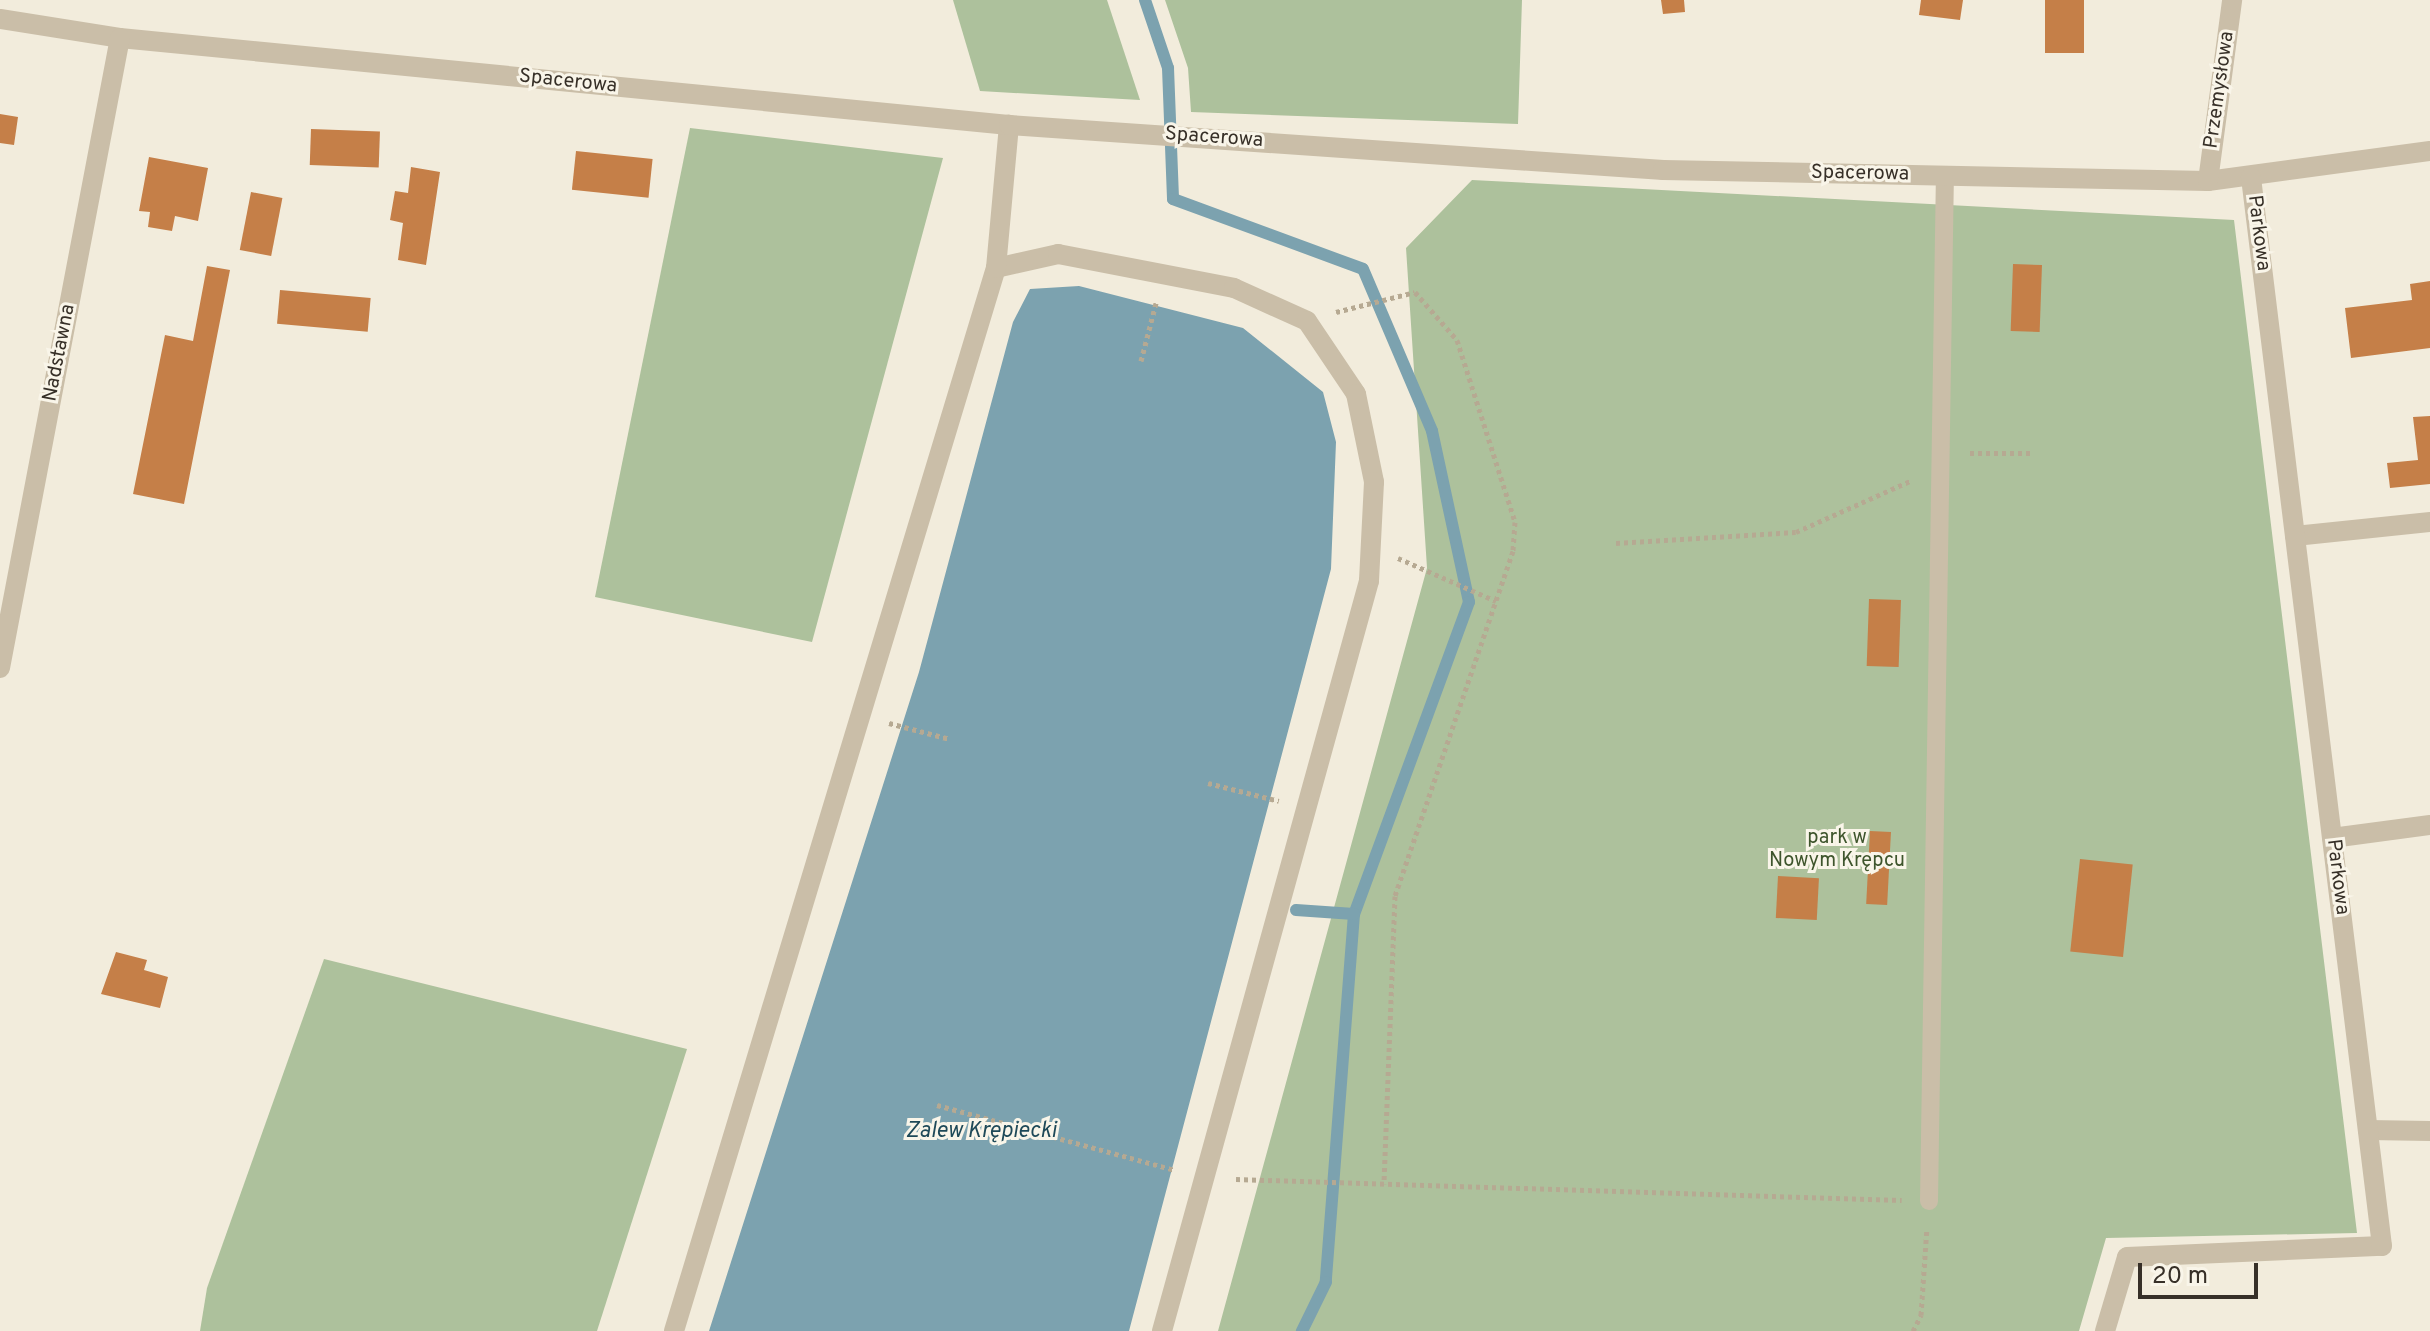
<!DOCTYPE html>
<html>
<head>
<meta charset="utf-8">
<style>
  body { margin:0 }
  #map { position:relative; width:2430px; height:1331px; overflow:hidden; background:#f2ecdc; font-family:Overpass,sans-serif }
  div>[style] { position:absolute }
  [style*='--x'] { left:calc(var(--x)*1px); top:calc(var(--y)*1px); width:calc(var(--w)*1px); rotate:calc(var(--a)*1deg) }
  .green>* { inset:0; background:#adc19c }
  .water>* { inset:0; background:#7ca2af }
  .stream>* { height:12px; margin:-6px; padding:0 6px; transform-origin:6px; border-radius:6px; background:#7ca2af }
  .building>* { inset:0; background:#c57f48; transform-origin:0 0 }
  .path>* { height:5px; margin-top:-2.5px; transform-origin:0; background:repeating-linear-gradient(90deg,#b6a992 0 4px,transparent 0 8px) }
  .service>* { height:18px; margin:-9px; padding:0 9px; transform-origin:9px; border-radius:9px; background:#cabea8 }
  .pedestrian>* { height:20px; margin:-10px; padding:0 10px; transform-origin:10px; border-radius:10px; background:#cabea8 }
  .minor>* { height:20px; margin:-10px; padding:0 10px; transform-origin:10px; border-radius:10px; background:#cabea8 }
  span { translate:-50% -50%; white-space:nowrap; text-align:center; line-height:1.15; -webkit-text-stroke:6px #f9f5e9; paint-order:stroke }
  .street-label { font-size:20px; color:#373028 }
  .park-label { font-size:20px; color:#3e552c }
  .water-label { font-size:22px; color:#1e4958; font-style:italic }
  .scale { position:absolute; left:2138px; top:1263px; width:120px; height:36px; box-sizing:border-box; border:4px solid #373028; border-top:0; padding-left:10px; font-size:24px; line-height:28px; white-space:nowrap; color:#373028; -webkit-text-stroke:6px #f9f5e9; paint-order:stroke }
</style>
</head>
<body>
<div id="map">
  <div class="green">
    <div style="clip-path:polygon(953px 0,1107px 0,1140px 100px,980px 91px)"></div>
    <div style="clip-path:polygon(1165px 0,1522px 0,1518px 124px,1191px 112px,1188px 68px)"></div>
    <div style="clip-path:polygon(690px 128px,943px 158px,812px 642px,595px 597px)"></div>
    <div style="clip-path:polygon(1472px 180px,2234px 220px,2357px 1233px,2106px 1238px,2079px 1331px,1218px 1331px,1427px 568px,1406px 248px)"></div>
    <div style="clip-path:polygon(324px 959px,687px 1049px,597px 1331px,200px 1331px,207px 1288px)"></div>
  </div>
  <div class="water">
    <div style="clip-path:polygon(1079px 286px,1243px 328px,1323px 392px,1336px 442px,1331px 569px,1129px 1331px,709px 1331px,919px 672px,1013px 322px,1030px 289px)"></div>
  </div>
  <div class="stream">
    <div style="--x:1145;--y:0;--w:72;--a:71.3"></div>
    <div style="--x:1168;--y:68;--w:131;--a:87.8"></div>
    <div style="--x:1173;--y:199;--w:202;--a:20.2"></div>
    <div style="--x:1363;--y:269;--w:176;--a:66.9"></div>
    <div style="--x:1432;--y:431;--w:175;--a:77.8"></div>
    <div style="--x:1469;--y:602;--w:333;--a:110.2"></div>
    <div style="--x:1354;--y:914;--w:369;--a:94.4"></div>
    <div style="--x:1326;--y:1282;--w:55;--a:116.1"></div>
    <div style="--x:1296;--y:910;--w:58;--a:3.9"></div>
  </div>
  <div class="building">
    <div style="clip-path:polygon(1661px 0,1684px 0,1685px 12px,1663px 14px)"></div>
    <div style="clip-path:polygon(1921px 0,1963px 0,1960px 20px,1919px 15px)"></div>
    <div style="left:2045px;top:0;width:39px;height:53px"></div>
    <div style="clip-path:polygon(0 114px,18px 117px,14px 145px,0 143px)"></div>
    <div style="left:311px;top:129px;width:69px;height:36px;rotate:2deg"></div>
    <div style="left:576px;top:151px;width:77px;height:39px;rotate:6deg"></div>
    <div style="clip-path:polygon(149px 157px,208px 168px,198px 221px,175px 216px,172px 231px,148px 227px,150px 212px,139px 211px)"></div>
    <div style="clip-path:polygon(411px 167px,440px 172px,426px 265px,398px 260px,403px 223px,390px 220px,395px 191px,408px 193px)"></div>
    <div style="left:251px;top:192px;width:32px;height:59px;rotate:11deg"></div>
    <div style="left:2013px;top:264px;width:29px;height:67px;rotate:2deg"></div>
    <div style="clip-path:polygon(207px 266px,230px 270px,184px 504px,133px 494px,165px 335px,193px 341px)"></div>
    <div style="clip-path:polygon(2430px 281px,2430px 348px,2351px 358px,2345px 308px,2412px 300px,2410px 284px)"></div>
    <div style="left:280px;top:290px;width:91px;height:34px;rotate:5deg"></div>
    <div style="clip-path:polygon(2430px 416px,2430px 484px,2390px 488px,2387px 463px,2418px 460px,2413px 417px)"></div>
    <div style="left:1869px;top:599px;width:32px;height:67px;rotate:2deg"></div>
    <div style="left:1870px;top:831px;width:21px;height:73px;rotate:3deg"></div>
    <div style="left:2080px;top:859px;width:53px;height:93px;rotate:6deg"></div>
    <div style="left:1778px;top:876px;width:41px;height:42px;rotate:3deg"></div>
    <div style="clip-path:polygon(116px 952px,147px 960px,144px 970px,168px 977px,160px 1008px,101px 994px)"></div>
  </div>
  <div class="path">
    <div style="--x:1336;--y:312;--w:81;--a:-14.2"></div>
    <div style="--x:1415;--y:292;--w:64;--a:48.8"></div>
    <div style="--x:1457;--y:340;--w:191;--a:72.3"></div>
    <div style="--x:1515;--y:522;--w:29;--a:94"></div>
    <div style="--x:1513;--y:551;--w:365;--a:108.9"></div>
    <div style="--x:1395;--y:896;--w:288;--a:92.2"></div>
    <div style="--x:1141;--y:361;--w:60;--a:-75.5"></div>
    <div style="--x:1970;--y:453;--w:61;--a:0"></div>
    <div style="--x:1616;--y:543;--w:180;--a:-3.5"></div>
    <div style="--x:1796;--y:532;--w:125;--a:-24.1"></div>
    <div style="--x:1398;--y:558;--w:107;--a:23.7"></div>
    <div style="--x:889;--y:723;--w:63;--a:14.7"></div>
    <div style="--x:1208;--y:783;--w:73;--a:14.2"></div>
    <div style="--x:937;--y:1105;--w:247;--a:15.3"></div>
    <div style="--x:1236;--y:1179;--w:666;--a:1.81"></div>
    <div style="--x:1913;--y:1331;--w:18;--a:-63"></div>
    <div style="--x:1921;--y:1315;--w:87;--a:-86.1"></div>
  </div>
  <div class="service">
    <div style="--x:1929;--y:1201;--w:1025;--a:-89.11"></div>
  </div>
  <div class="pedestrian">
    <div style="--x:996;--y:268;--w:64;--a:-12.7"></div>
    <div style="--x:1058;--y:254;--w:179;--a:10.9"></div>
    <div style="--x:1234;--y:288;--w:80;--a:24.3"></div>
    <div style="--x:1307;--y:321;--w:88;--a:56.1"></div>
    <div style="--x:1356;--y:394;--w:90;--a:78.4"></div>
    <div style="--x:1374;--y:482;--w:99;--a:92.9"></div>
    <div style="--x:1369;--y:581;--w:778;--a:105.43"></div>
    <div style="--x:674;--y:1331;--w:1111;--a:-73.15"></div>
    <div style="--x:996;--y:268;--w:144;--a:-84.8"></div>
  </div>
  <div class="minor">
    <div style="--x:0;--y:19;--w:121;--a:9"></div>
    <div style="--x:120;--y:38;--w:893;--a:5.59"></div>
    <div style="--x:1009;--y:125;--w:656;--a:3.94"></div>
    <div style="--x:1663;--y:170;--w:545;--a:1.16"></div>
    <div style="--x:2208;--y:181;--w:224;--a:-7.7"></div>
    <div style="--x:2208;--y:181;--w:183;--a:-82.4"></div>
    <div style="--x:2295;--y:536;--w:136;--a:-5.9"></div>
    <div style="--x:0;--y:668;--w:641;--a:-79.22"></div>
    <div style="--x:2332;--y:838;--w:99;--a:-7.6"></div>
    <div style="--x:2368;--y:1130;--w:62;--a:0.9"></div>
    <div style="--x:2105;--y:1331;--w:77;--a:-73.4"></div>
    <div style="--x:2127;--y:1257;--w:255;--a:-2.5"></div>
    <div style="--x:2382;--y:1246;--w:1077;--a:-96.99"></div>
  </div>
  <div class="street-label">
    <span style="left:568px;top:82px;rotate:6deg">Spacerowa</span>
    <span style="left:2220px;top:90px;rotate:-82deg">Przemysłowa</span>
    <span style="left:1214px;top:138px;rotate:4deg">Spacerowa</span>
    <span style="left:1860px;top:174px;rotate:1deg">Spacerowa</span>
    <span style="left:2258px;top:233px;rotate:83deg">Parkowa</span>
    <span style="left:60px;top:353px;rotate:-79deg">Nadstawna</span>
    <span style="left:2337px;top:877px;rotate:83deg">Parkowa</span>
  </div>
  <div class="park-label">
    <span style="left:1837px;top:850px">park w<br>Nowym Krępcu</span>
  </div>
  <div class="water-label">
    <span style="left:981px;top:1132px">Zalew Krępiecki</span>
  </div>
  <div class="scale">20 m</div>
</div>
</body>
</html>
